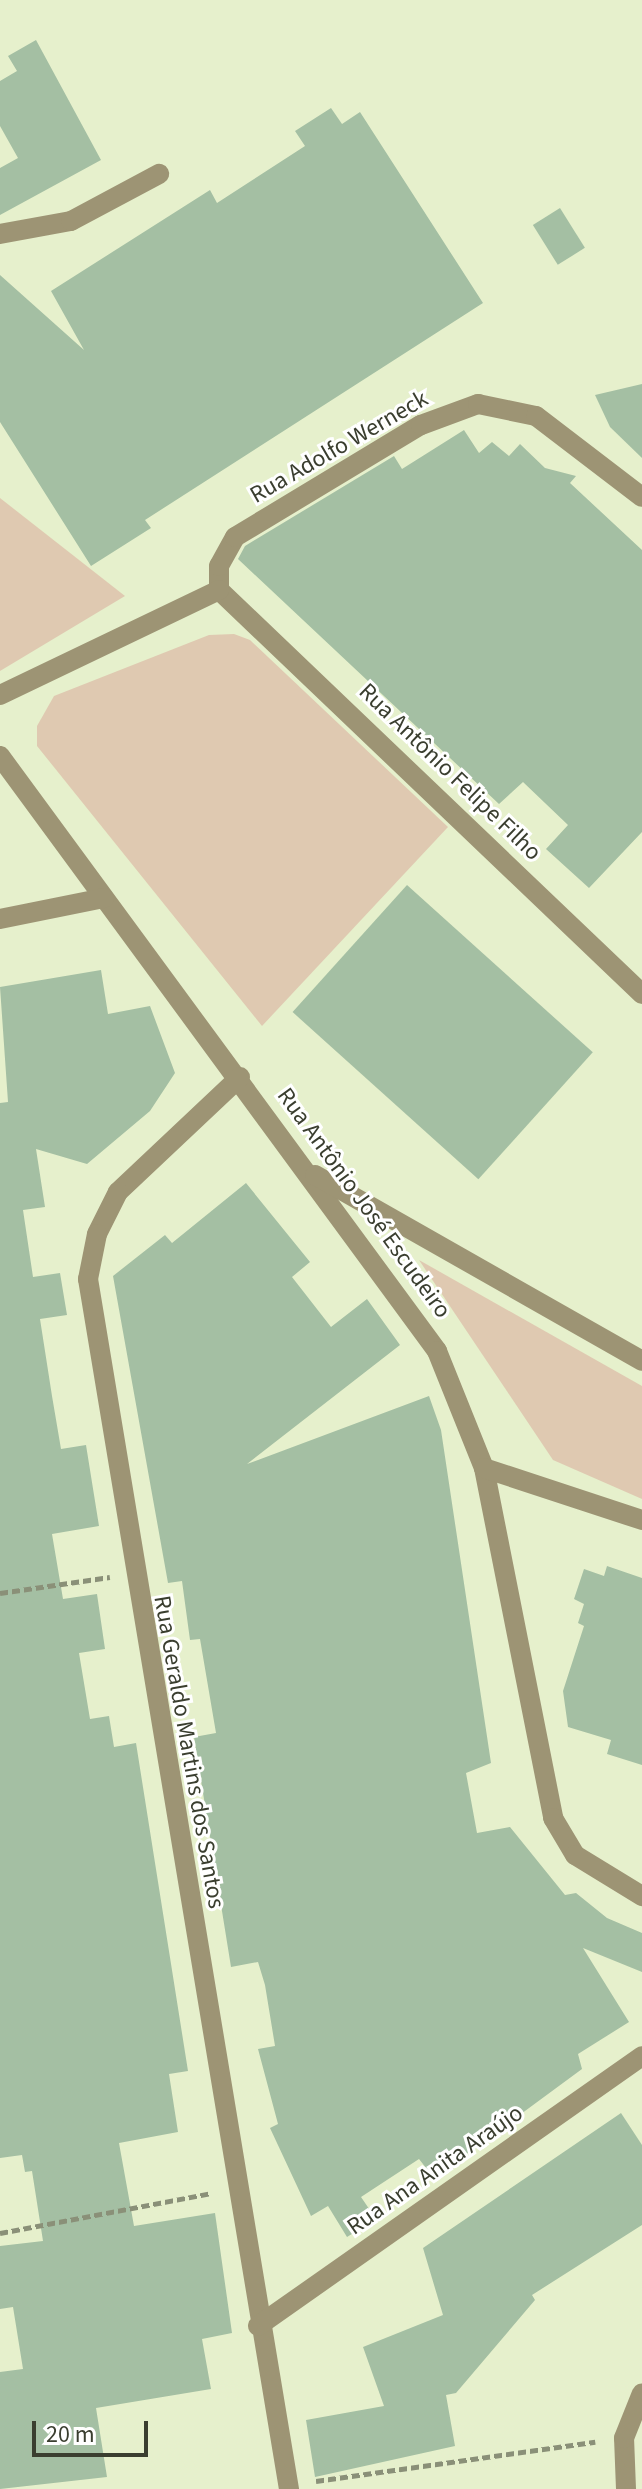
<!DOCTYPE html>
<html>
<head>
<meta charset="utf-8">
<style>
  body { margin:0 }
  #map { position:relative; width:642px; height:2489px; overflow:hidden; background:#e6f0cc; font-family:"Source Sans 3",sans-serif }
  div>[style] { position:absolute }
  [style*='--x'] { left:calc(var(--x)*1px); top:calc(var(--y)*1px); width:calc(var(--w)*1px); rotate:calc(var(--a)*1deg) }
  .green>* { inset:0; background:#dfc9b1 }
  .building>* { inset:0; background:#a4bfa3; transform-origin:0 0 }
  .path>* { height:5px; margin-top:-2.5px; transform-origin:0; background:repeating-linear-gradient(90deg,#8a9078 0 8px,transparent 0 12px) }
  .minor>* { height:20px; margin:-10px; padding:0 10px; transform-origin:10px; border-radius:10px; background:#9d9474 }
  span { translate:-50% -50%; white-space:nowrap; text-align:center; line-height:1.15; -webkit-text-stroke:6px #fff; paint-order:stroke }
  .street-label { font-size:24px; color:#3a3e2f }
  .scale { position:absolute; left:32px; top:2421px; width:116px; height:36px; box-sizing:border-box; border:4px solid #3a3e2f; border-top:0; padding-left:10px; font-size:24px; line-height:28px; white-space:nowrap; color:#3a3e2f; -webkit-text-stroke:6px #fff; paint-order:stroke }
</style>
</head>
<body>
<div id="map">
  <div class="green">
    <div style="clip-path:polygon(0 498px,125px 596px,0 671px)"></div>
    <div style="clip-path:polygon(234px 634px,250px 640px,448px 827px,262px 1026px,37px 746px,37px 726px,54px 696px,209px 635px)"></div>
    <div style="clip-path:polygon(419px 1260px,642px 1386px,642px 1499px,553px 1460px)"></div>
  </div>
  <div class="building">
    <div style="clip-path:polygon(36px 40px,101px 160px,0 215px,0 168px,18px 158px,0 126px,0 81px,17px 71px,8px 56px)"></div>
    <div style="clip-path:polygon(331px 108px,342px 124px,360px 112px,483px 303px,145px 520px,151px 528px,91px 566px,0 422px,0 275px,84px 350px,51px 291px,210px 190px,217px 203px,305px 146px,295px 131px)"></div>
    <div style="left:560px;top:208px;width:47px;height:32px;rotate:58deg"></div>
    <div style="clip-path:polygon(642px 384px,642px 458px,610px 427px,595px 395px)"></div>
    <div style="clip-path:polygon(464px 430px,479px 453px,492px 442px,509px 456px,520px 444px,545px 468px,576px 476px,570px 483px,642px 550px,642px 832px,589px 888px,546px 849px,568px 825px,523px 782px,499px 804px,238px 559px,245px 546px,394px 456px,402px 469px)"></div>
    <div style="left:407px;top:885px;width:250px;height:171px;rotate:42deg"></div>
    <div style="clip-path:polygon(101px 970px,108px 1014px,150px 1006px,175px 1073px,150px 1111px,87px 1164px,36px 1149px,45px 1207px,23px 1210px,33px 1277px,60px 1273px,67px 1315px,40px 1319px,52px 1396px,61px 1449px,86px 1445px,99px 1526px,52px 1534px,63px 1599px,97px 1594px,105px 1649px,79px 1653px,90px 1719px,109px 1716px,114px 1747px,136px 1743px,188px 2071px,169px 2074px,178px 2132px,119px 2143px,134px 2226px,215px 2213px,232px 2333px,202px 2339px,211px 2389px,96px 2408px,107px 2477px,0 2489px,0 2372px,23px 2369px,13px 2307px,0 2309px,0 2246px,43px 2241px,32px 2171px,25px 2172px,22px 2155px,0 2158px,0 1103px,8px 1102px,0 987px)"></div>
    <div style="clip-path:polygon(246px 1183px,310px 1262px,292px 1277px,331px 1327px,367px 1299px,400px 1345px,247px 1464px,429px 1396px,441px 1430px,491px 1763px,466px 1773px,477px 1833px,510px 1827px,565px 1895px,576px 1893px,607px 1918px,642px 1933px,642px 1972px,583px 1948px,629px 2022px,578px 2054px,582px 2069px,434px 2178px,419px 2159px,361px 2197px,376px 2219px,347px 2237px,328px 2206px,311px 2216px,270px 2128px,278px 2124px,258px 2049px,275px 2046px,265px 1985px,258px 1962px,231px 1967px,194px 1737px,216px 1733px,200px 1639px,190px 1640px,182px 1581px,168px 1583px,113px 1276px,165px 1235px,172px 1243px)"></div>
    <div style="clip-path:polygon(607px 1566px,642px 1578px,642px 1765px,607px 1754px,611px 1740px,568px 1727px,563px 1691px,584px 1626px,578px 1623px,584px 1604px,574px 1599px,584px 1569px,604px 1576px)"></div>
    <div style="clip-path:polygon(621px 2113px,642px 2145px,642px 2225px,532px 2295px,535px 2300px,456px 2393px,446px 2395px,455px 2446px,315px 2477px,306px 2420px,384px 2406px,363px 2347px,443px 2315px,423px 2248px)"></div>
  </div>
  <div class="path">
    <div style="--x:0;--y:1593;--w:111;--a:-8.3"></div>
    <div style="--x:0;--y:2233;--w:215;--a:-10.7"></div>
    <div style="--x:316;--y:2481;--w:282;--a:-8"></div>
  </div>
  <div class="minor">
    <div style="--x:0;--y:234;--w:72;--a:-10.4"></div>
    <div style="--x:71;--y:221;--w:100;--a:-28.1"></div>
    <div style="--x:219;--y:590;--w:585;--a:43.68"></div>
    <div style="--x:219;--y:590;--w:24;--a:-90"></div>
    <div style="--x:219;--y:566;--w:33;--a:-61"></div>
    <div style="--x:235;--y:537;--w:217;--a:-31.1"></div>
    <div style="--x:421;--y:425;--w:61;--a:-20.2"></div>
    <div style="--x:478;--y:404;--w:59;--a:11.7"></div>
    <div style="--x:536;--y:416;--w:133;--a:37.4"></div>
    <div style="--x:0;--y:695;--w:243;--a:-25.6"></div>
    <div style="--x:0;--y:756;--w:738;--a:53.7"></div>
    <div style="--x:437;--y:1351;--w:126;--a:68.1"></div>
    <div style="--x:484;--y:1468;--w:357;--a:78.8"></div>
    <div style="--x:553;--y:1818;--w:43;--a:59.3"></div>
    <div style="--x:575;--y:1855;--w:79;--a:31.5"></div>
    <div style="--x:0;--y:919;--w:106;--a:-11.4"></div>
    <div style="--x:240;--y:1077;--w:168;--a:136.7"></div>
    <div style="--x:118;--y:1192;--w:47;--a:116.6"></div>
    <div style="--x:97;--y:1234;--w:46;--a:101.3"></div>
    <div style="--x:88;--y:1279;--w:1227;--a:80.57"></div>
    <div style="--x:315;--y:1175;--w:376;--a:29.6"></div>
    <div style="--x:484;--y:1468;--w:166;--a:18.2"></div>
    <div style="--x:258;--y:2326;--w:469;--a:-35.1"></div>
    <div style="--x:626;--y:2489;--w:51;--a:-92.2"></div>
    <div style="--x:624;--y:2438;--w:48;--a:-68.2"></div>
  </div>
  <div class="street-label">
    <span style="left:339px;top:447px;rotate:-30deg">Rua Adolfo Werneck</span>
    <span style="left:450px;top:772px;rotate:44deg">Rua Antônio Felipe Filho</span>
    <span style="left:364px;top:1203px;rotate:54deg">Rua Antônio José Escudeiro</span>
    <span style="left:189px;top:1752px;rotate:80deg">Rua Geraldo Martins dos Santos</span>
    <span style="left:435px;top:2170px;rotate:-35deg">Rua Ana Anita Araújo</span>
  </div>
  <div class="scale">20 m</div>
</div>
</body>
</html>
